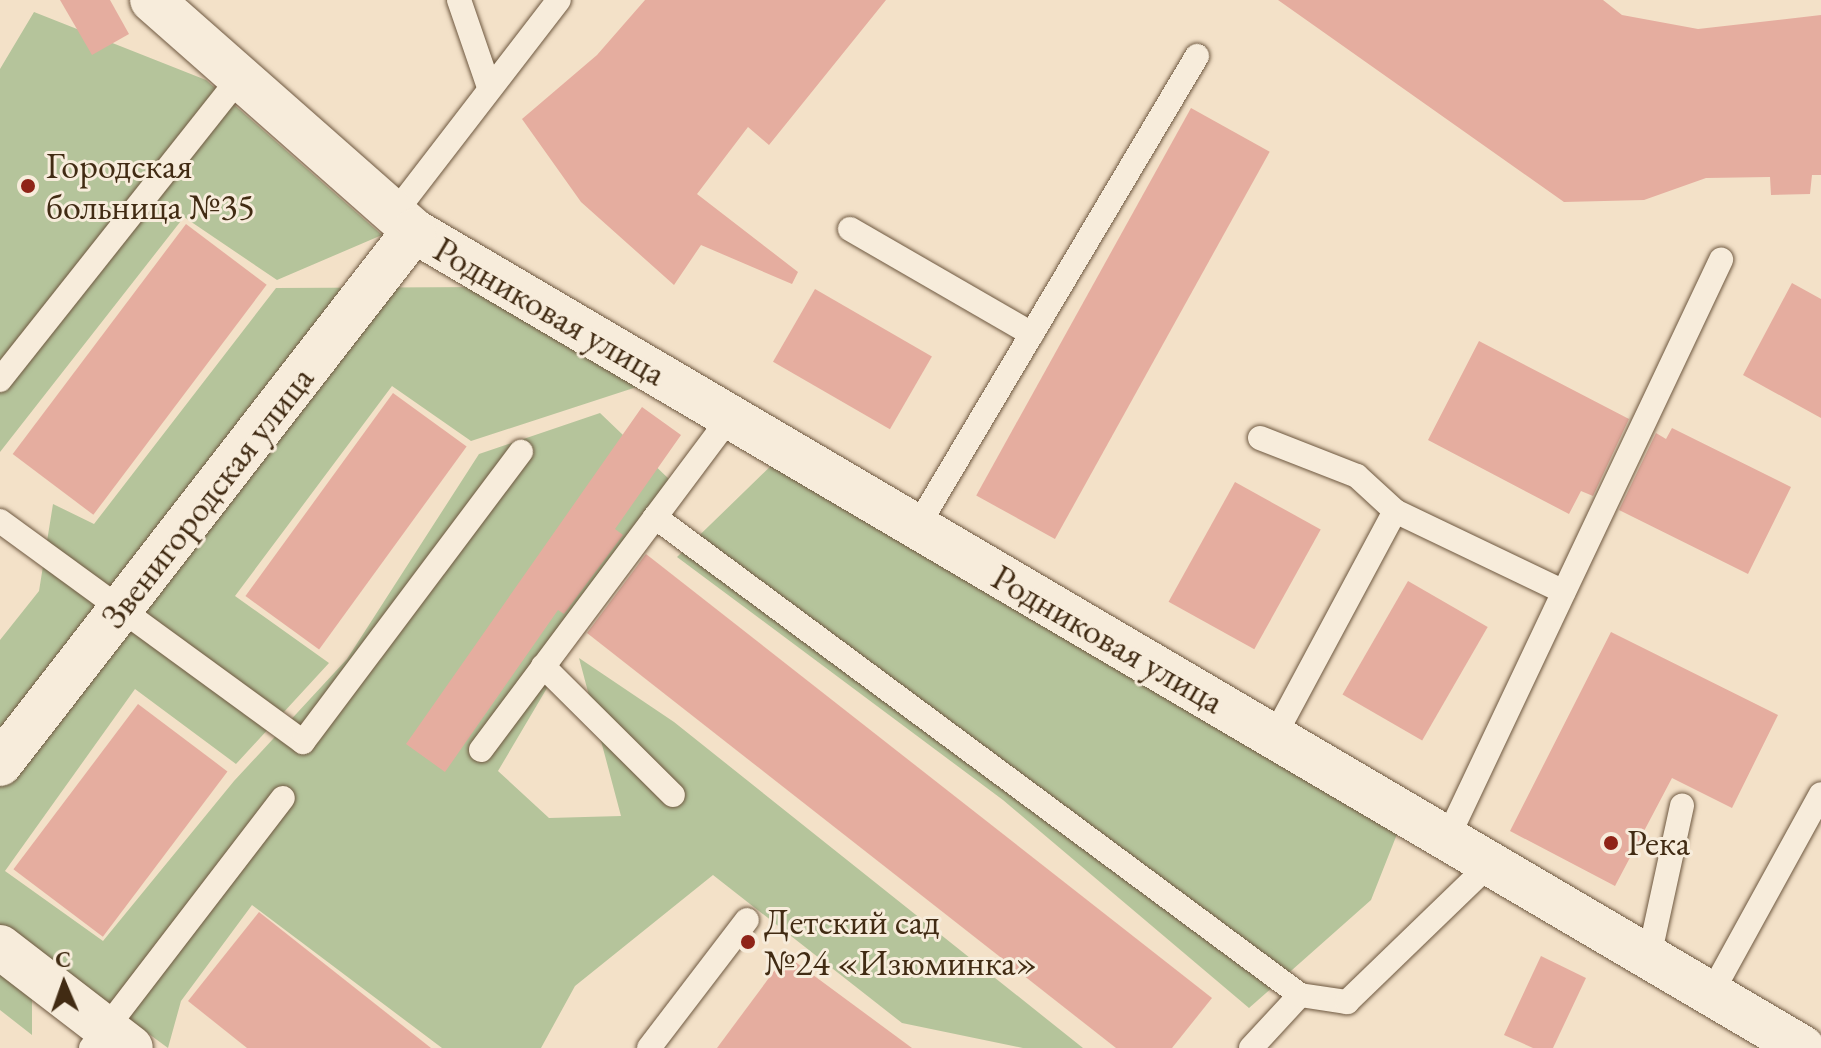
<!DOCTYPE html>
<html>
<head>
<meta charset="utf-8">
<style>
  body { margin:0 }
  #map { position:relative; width:1821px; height:1048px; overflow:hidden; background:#f3e1c8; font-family:"EB Garamond",serif }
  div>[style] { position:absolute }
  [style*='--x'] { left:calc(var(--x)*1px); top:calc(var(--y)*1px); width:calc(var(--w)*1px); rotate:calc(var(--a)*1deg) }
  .green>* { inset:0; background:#b5c49b }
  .building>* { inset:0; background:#e5ad9f; transform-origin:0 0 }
  .roads { filter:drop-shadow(0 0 2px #6e5840) drop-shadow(0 0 2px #6e5840) }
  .lane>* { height:24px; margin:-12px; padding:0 12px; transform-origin:12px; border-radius:12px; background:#f7ecdb }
  .street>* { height:44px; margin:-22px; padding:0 22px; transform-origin:22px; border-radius:22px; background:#f7ecdb }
  .dots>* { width:22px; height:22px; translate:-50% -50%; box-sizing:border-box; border:4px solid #f7ecdb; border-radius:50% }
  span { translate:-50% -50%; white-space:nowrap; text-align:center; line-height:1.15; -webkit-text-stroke:6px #f7ecdb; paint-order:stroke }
  .poi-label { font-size:36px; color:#412b13 }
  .left { translate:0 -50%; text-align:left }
  .street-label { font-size:36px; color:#412b13 }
  .north { position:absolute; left:24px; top:944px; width:80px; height:80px; -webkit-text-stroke:6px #f7ecdb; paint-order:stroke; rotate:358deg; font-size:22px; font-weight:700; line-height:32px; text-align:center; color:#412b13 }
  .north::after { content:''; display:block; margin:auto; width:28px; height:36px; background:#412b13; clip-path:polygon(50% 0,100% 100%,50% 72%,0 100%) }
</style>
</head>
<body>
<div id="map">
  <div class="green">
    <div style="clip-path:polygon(34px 12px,206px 80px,382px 235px,277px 280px,184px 217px,0 452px,0 69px)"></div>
    <div style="clip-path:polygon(487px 287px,652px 382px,471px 441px,392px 386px,235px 596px,329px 663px,236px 764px,135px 689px,5px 871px,103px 941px,234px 781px,347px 659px,479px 454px,600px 413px,670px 480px,498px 771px,549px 818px,621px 816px,579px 658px,674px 722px,1083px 1048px,1023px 1048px,902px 1023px,713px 875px,575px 986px,541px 1048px,442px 1048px,252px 905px,181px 1001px,168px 1048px,32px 948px,32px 1035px,0 1010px,0 640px,39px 591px,53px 504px,94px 524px,276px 288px)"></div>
    <div style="clip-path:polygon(777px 460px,1401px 824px,1371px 900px,1249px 1008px,1003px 800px,677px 557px)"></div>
  </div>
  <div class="building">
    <div style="clip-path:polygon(60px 0,110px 0,129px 34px,92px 55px)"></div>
    <div style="clip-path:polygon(645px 0,886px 0,769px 145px,748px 127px,697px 194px,798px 272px,792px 284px,701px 245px,674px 285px,581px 202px,522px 119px,597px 55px)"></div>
    <div style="clip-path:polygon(1278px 0,1603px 0,1622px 15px,1698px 29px,1821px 15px,1821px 175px,1812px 175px,1810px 194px,1771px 195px,1770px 177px,1706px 178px,1644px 200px,1564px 202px)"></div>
    <div style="left:1191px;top:108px;width:90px;height:443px;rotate:29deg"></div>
    <div style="left:186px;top:224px;width:101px;height:288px;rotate:37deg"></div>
    <div style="clip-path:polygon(1792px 283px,1821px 299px,1821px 418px,1743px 375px)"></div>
    <div style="left:815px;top:289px;width:135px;height:84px;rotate:30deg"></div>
    <div style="clip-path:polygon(1479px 341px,1629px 419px,1593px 496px,1581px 491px,1569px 514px,1428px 440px)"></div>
    <div style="left:393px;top:393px;width:91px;height:251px;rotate:36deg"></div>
    <div style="clip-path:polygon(642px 407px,681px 435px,615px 529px,623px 535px,564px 614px,558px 610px,445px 772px,406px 744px)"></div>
    <div style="clip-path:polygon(1672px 428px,1791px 487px,1748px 574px,1619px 510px,1656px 433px,1666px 439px)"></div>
    <div style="left:1235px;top:482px;width:98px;height:137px;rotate:29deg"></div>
    <div style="clip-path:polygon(646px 554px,1212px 998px,1172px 1048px,1116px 1048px,587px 633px)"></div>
    <div style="left:1408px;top:581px;width:92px;height:131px;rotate:30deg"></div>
    <div style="clip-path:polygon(1611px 632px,1778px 715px,1732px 808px,1672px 778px,1615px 886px,1510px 831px)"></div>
    <div style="left:138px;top:704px;width:112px;height:207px;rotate:37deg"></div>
    <div style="clip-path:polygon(259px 912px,431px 1048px,247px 1048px,188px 1001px)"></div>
    <div style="clip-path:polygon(786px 955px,912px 1048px,717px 1048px)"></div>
    <div style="clip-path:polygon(1541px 956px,1586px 978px,1553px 1048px,1533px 1048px,1504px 1035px)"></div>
  </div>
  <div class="roads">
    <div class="lane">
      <div style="--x:459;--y:0;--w:92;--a:71"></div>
      <div style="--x:394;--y:214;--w:270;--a:-52.4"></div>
      <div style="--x:850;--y:229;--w:210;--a:30"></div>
      <div style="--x:0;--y:380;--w:383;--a:-51.6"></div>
      <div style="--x:1260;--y:438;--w:104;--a:21.4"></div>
      <div style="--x:1357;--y:476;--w:52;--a:42.6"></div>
      <div style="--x:1395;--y:511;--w:256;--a:118.2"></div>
      <div style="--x:1395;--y:511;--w:187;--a:25.6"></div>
      <div style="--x:655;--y:517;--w:803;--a:36.54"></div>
      <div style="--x:0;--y:521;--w:375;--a:36.1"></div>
      <div style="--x:303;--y:742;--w:363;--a:-53.1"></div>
      <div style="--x:917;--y:527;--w:548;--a:-59.27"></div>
      <div style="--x:543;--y:666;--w:183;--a:44.8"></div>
      <div style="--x:481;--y:750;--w:416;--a:-53.2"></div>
      <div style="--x:1447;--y:839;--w:641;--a:-64.68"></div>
      <div style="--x:1649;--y:957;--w:155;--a:-77.7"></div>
      <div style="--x:1711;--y:994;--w:228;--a:-61.2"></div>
      <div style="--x:91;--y:1048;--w:315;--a:-52.5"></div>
      <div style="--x:649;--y:1048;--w:161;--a:-52.6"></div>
      <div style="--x:1251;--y:1048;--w:72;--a:-47.2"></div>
      <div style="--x:1300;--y:995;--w:48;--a:8.5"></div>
      <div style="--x:1347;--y:1002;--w:199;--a:-44"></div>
    </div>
    <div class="street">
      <div style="--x:152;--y:0;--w:349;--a:41.4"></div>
      <div style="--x:414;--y:231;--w:1611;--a:30.46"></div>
      <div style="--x:0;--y:764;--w:675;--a:-52.16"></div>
      <div style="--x:0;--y:947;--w:165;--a:37.6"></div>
    </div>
  </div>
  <div class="dots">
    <div style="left:28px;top:186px;background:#8f2418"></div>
    <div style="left:1611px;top:843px;background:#8f2418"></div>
    <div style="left:748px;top:942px;background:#8f2418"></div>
  </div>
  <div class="poi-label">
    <span class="left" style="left:46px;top:186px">Городская<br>больница №35</span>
    <span class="left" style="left:1627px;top:843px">Река</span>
    <span class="left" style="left:764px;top:942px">Детский сад<br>№24 «Изюминка»</span>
  </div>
  <div class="street-label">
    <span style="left:550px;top:311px;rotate:30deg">Родниковая улица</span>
    <span style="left:207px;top:497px;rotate:-52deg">Звенигородская улица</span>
    <span style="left:1108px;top:639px;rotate:30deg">Родниковая улица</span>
  </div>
  <div class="north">С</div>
</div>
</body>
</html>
